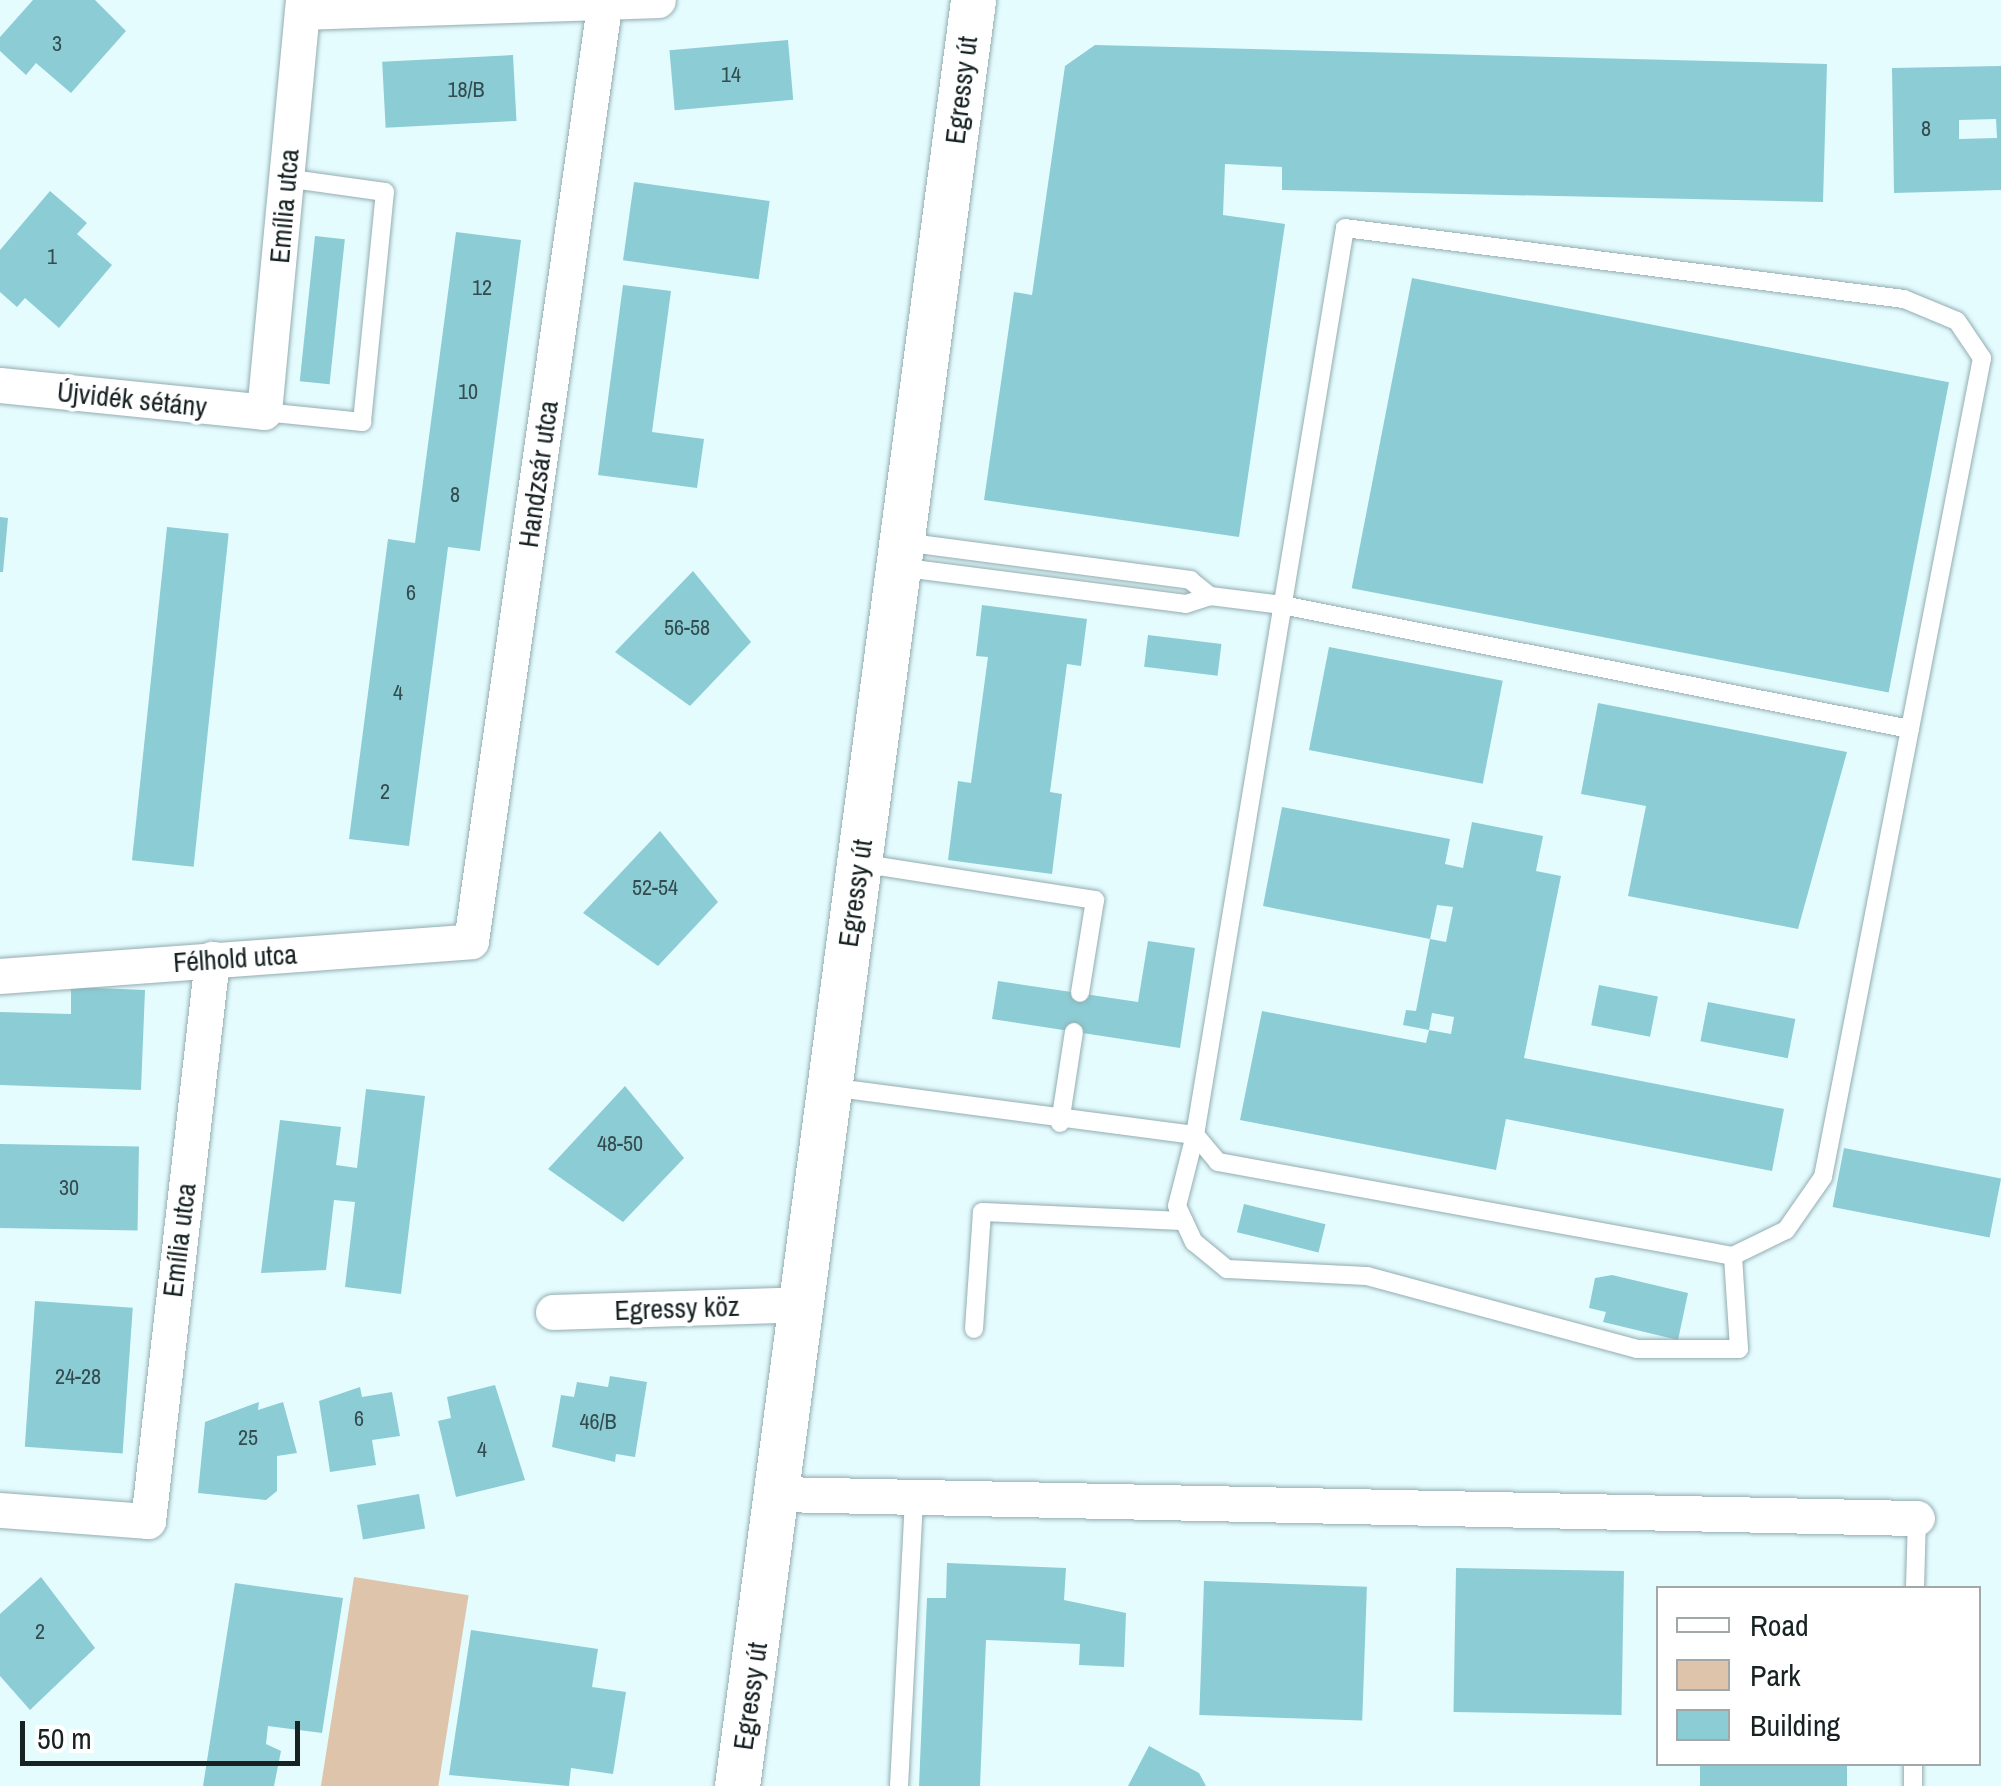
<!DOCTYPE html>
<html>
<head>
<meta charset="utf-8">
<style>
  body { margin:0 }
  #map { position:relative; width:2001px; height:1786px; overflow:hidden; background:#e5fcff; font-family:"Archivo Narrow",sans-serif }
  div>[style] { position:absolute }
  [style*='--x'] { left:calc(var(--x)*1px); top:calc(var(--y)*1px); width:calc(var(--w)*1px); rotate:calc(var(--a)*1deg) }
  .green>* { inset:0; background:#ddc4ab; transform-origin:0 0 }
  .building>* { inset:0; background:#8cccd5; transform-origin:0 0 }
  .roads { filter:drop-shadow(0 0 2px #92adb1) drop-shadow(0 0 2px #92adb1) }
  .service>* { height:18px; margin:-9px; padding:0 9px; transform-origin:9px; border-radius:9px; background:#fff }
  .minor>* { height:35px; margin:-17.5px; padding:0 17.5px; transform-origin:17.5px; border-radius:17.5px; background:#fff }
  .tertiary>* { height:45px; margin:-22.5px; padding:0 22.5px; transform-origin:22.5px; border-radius:22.5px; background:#fff }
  span { translate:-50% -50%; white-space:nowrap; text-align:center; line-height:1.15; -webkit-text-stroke:8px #fff; paint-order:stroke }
  .number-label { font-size:22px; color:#344c50 }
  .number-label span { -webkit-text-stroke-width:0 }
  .street-label { font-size:28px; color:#172223 }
  .legend { position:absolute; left:1656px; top:1586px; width:325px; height:180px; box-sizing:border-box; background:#fff; border:2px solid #a2a7a7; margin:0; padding:12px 18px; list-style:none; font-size:30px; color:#172223 }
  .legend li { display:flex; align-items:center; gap:20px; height:50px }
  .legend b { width:50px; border:2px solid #a2a7a7 }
  .scale { position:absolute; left:20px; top:1721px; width:280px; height:45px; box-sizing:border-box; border:5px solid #172223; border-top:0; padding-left:12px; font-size:30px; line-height:35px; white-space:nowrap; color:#172223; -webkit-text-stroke:8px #fff; paint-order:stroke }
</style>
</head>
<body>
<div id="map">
  <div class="green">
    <div style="left:354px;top:1577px;width:116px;height:212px;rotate:9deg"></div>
  </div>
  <div class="building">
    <div style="clip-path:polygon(33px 0,95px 0,126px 31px,71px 93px,36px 63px,26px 75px,0 51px,0 37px)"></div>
    <div style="left:788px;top:40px;width:60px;height:119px;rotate:85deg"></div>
    <div style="clip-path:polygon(1095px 45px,1827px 64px,1823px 202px,1282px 190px,1282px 167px,1225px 164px,1223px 215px,1285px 224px,1239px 537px,984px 500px,1014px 292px,1032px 295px,1065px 66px)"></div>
    <div style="left:513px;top:55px;width:66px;height:131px;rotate:87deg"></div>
    <div style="clip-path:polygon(evenodd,2001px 66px,2001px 190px,1894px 193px,1892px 68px,2001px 66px,1996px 119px,1997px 138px,1959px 139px,1959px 120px,1996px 119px)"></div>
    <div style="left:634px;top:182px;width:137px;height:79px;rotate:8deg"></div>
    <div style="clip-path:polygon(50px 191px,87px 223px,77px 234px,112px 265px,59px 328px,25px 298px,17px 307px,0 292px,0 250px)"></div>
    <div style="clip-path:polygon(456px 232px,521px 240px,480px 551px,448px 547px,409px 846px,349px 839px,388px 539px,415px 543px)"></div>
    <div style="left:315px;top:236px;width:30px;height:146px;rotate:6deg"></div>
    <div style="left:1412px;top:278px;width:547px;height:316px;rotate:11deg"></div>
    <div style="clip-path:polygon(623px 285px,671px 291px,652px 432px,704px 439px,697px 488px,598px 475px)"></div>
    <div style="clip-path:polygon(0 517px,8px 518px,3px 572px,0 572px)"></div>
    <div style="left:167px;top:527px;width:62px;height:335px;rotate:6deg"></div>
    <div style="clip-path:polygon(693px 571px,751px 642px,690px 706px,615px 652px)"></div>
    <div style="clip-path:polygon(982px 605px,1087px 619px,1081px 666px,1067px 664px,1050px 792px,1062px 794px,1052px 874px,948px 860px,958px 781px,971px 783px,988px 657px,976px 656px)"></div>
    <div style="left:1148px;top:635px;width:74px;height:32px;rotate:7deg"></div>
    <div style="left:1329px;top:647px;width:177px;height:105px;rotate:11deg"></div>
    <div style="clip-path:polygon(1598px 703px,1847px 752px,1798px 929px,1628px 896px,1646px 806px,1581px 794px)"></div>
    <div style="clip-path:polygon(evenodd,1282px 807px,1450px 839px,1445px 864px,1463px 868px,1472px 822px,1543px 836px,1536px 871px,1561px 876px,1524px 1058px,1784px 1109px,1772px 1171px,1506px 1119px,1496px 1170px,1240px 1120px,1262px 1011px,1426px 1043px,1429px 1030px,1403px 1025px,1406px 1010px,1416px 1011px,1430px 939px,1446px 942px,1453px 907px,1437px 905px,1430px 939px,1263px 906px,1282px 807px,1432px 1013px,1454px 1017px,1451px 1034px,1429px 1030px,1432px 1013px)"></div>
    <div style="clip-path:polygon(660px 831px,718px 902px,658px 966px,583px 913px)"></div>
    <div style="clip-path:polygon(1148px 941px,1195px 948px,1180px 1048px,992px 1019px,998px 981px,1138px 1002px)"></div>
    <div style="left:1599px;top:985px;width:60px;height:41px;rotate:11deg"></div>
    <div style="clip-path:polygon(71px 987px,145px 990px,141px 1090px,0 1085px,0 1012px,71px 1014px)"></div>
    <div style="left:1708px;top:1002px;width:89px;height:40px;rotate:11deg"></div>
    <div style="clip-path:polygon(625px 1086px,684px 1158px,623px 1222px,548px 1169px)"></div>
    <div style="clip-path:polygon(366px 1089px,425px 1096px,401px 1294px,345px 1287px,355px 1202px,334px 1200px,326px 1270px,261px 1273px,280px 1120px,341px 1127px,336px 1165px,357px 1168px)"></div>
    <div style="left:0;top:1144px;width:139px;height:84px;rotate:1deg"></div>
    <div style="left:1844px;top:1148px;width:160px;height:60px;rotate:11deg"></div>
    <div style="left:1244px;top:1204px;width:84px;height:29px;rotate:14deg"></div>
    <div style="clip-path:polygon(1612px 1275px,1688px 1293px,1678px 1340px,1603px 1322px,1606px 1312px,1589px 1308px,1595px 1278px)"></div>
    <div style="left:35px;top:1301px;width:98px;height:146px;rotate:4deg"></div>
    <div style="clip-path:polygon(610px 1376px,647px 1382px,635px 1457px,616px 1454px,615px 1462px,552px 1447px,561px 1395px,574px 1397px,577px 1382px,608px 1387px)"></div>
    <div style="clip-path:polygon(495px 1385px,525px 1480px,456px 1497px,438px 1421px,451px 1418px,447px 1397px)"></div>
    <div style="clip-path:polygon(360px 1387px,362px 1397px,392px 1392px,400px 1436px,372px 1440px,376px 1465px,330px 1472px,319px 1401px)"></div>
    <div style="clip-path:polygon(259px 1402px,258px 1410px,283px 1402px,297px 1453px,277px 1456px,277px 1491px,266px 1500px,198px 1493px,205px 1422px)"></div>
    <div style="left:419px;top:1494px;width:35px;height:63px;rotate:80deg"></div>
    <div style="clip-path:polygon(947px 1563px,1066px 1568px,1064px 1600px,1126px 1613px,1124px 1667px,1079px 1665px,1080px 1644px,986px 1640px,980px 1786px,919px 1786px,927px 1598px,946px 1598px)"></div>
    <div style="left:1456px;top:1568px;width:168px;height:144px;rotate:1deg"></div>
    <div style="clip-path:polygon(41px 1577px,95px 1648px,30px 1710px,0 1676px,0 1614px)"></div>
    <div style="left:1204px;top:1581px;width:163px;height:134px;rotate:2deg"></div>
    <div style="clip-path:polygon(235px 1583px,343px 1598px,322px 1733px,268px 1726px,266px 1744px,281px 1751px,274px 1786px,203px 1786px)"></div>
    <div style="clip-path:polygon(471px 1630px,598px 1649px,592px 1687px,626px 1692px,613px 1774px,571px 1768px,569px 1786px,449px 1775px)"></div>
    <div style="clip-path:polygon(1149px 1746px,1199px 1773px,1206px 1786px,1128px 1786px)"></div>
    <div style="left:1700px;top:1764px;width:147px;height:22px"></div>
  </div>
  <div class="roads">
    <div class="service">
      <div style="--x:1345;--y:228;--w:563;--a:7.24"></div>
      <div style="--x:1904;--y:299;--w:57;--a:22.5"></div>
      <div style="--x:1957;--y:321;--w:45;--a:56"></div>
      <div style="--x:1982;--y:358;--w:834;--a:100.99"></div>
      <div style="--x:1823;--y:1177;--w:65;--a:124.9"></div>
      <div style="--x:1786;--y:1230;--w:59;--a:153.9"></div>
      <div style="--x:1733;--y:1256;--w:524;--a:-169.66"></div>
      <div style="--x:1218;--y:1162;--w:35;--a:-130"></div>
      <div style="--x:1195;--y:1135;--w:919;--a:-80.61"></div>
      <div style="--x:264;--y:412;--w:99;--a:5.8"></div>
      <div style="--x:362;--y:422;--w:231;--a:-84.3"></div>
      <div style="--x:385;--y:192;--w:100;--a:-172"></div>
      <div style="--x:903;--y:542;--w:290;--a:7.5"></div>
      <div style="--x:1190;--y:580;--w:26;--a:39"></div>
      <div style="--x:898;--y:567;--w:290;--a:7.3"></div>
      <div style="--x:1186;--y:604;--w:25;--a:-18"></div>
      <div style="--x:1210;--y:596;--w:73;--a:7.1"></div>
      <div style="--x:1282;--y:605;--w:640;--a:11.17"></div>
      <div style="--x:859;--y:863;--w:239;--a:8.9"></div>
      <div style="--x:1095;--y:900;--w:94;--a:99.2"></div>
      <div style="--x:830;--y:1087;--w:368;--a:7.5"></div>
      <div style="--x:1195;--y:1135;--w:73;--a:104.2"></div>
      <div style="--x:1177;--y:1206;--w:40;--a:65"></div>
      <div style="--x:1194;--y:1242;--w:43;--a:39.3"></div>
      <div style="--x:1227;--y:1269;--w:140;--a:2.9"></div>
      <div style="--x:1367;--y:1276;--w:280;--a:15.1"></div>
      <div style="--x:1637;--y:1349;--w:102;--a:0"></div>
      <div style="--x:1739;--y:1349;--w:93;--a:-93.7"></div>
      <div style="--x:1060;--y:1123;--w:92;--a:-81.3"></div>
      <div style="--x:974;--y:1329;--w:117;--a:-86.1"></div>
      <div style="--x:982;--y:1212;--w:202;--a:2.6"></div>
      <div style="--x:1915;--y:1588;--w:70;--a:-88.4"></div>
      <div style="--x:899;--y:1786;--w:289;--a:-87"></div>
      <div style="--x:1913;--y:1786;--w:22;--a:-90"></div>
    </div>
    <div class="minor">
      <div style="--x:302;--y:12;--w:356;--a:-1.9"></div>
      <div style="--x:0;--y:385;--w:265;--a:5.8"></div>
      <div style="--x:264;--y:412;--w:414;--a:-84.6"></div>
      <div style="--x:0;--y:976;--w:472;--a:-4.2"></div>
      <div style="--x:471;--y:941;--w:944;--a:-81.9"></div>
      <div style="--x:553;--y:1312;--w:248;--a:-1.8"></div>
      <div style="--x:778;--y:1494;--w:1139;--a:1.21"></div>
      <div style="--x:0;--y:1510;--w:148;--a:4.3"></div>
      <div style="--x:148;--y:1521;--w:566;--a:-83.5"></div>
    </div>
    <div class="tertiary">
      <div style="--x:737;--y:1786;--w:1802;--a:-82.47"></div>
    </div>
  </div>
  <div class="number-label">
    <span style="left:57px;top:44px">3</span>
    <span style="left:731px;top:75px">14</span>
    <span style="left:466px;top:90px">18/B</span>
    <span style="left:1926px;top:129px">8</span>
    <span style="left:52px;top:257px">1</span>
    <span style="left:482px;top:288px">12</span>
    <span style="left:468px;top:392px">10</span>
    <span style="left:455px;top:495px">8</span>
    <span style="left:411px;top:593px">6</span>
    <span style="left:687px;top:628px">56-58</span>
    <span style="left:398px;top:693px">4</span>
    <span style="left:385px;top:792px">2</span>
    <span style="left:655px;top:888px">52-54</span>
    <span style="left:620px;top:1144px">48-50</span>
    <span style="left:69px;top:1188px">30</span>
    <span style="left:78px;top:1377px">24-28</span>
    <span style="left:359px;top:1419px">6</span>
    <span style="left:598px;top:1422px">46/B</span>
    <span style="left:248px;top:1438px">25</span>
    <span style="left:482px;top:1450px">4</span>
    <span style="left:40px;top:1632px">2</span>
  </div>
  <div class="street-label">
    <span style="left:961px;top:90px;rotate:-83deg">Egressy út</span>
    <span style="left:284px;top:206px;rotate:-85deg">Emília utca</span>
    <span style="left:132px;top:399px;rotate:6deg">Újvidék sétány</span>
    <span style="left:538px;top:474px;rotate:-82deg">Handzsár utca</span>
    <span style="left:855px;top:893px;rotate:-82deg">Egressy út</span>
    <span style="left:235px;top:958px;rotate:-4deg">Félhold utca</span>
    <span style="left:179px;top:1240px;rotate:-83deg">Emília utca</span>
    <span style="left:677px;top:1308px;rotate:-2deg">Egressy köz</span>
    <span style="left:750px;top:1696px;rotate:-82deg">Egressy út</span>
  </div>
  <ul class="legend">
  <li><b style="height:12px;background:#fff"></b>Road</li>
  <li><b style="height:28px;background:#ddc4ab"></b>Park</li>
  <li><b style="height:28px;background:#8cccd5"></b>Building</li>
  </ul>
  <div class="scale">50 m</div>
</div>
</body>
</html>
